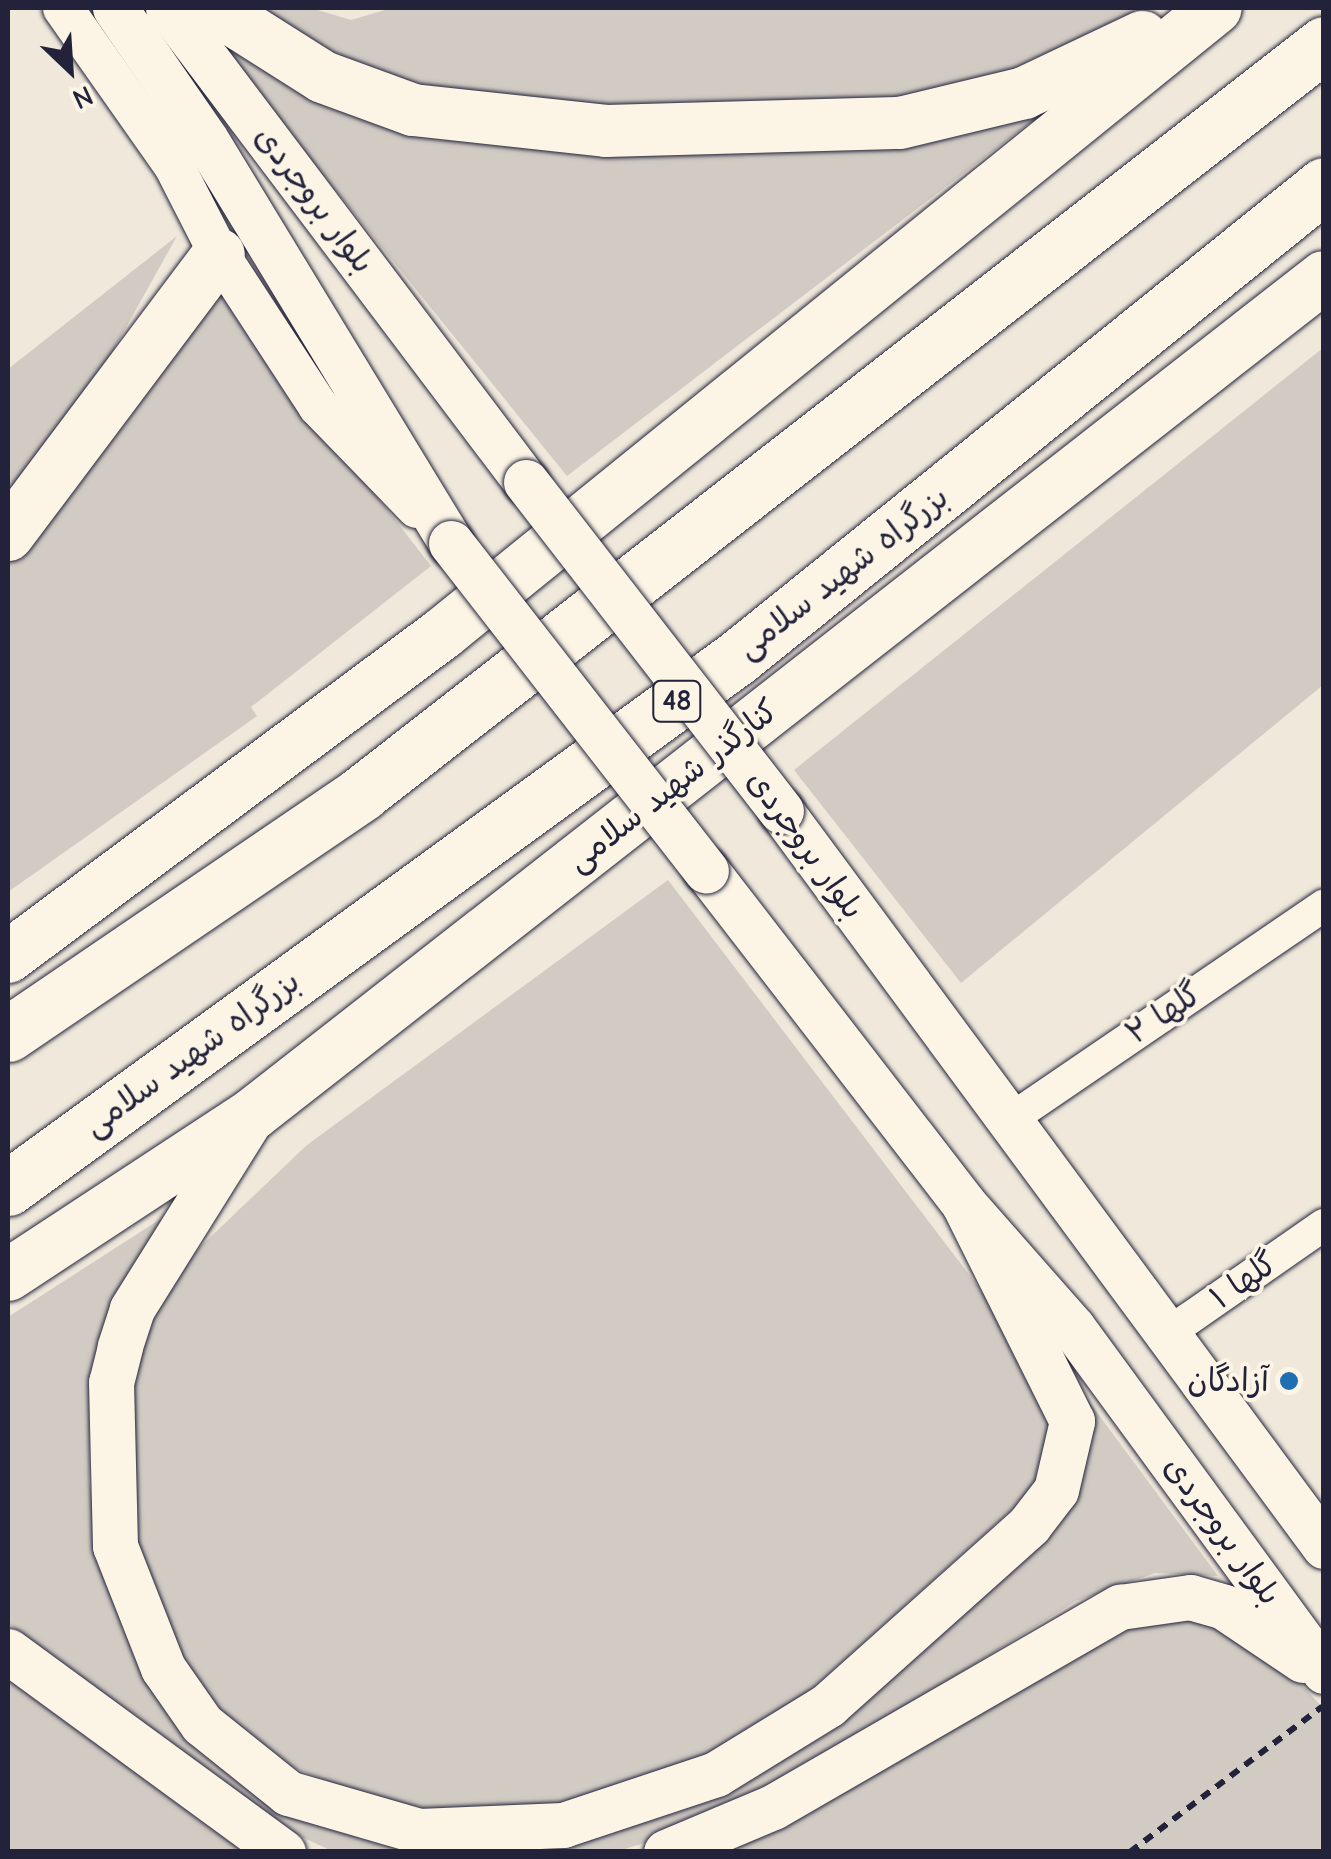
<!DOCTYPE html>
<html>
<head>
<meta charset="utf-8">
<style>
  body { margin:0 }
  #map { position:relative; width:1331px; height:1859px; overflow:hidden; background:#efe8db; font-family:"Comic Neue","Playpen Sans Arabic",sans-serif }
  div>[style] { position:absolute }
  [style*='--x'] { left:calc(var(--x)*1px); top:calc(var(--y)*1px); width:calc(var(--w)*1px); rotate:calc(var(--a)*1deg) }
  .green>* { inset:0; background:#d1cbc3 }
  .path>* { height:6px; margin-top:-3px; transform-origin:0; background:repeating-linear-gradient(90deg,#22223b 0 10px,transparent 0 18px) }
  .roads { filter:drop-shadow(0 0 2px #22223b) drop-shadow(0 0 2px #22223b) }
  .minor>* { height:32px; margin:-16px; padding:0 16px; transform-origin:16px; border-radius:16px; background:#fcf5e5 }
  .tertiary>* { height:40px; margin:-20px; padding:0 20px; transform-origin:20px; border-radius:20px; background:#fcf5e5 }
  .secondary>* { height:45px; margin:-22.5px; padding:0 22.5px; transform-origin:22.5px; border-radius:22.5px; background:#fcf5e5 }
  .primary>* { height:52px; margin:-26px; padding:0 26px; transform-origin:26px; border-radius:26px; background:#fcf5e5 }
  .trunk>* { height:55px; margin:-27.5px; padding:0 27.5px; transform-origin:27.5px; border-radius:27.5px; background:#fcf5e5 }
  .bridges { filter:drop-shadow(0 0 2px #22223b) drop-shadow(0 0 2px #22223b) }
  .secondary-bridge>* { height:45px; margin:-22.5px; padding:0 22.5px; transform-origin:22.5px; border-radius:22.5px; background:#fcf5e5 }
  .dots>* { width:28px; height:28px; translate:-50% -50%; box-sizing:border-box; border:5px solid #fcf5e5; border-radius:50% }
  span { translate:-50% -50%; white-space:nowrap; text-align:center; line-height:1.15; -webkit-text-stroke:8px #fcf5e5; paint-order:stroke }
  .shield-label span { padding:2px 8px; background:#fcf5e5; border:2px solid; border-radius:8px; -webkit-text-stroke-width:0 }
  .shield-label { font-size:30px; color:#22223b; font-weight:700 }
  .street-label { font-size:32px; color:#22223b }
  .poi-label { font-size:32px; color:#22223b }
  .right { translate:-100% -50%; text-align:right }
  .frame { position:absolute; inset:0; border:10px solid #22223b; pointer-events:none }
  .north { position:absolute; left:20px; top:20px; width:100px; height:100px; -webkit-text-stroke:8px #fcf5e5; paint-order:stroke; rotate:155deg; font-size:28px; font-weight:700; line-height:40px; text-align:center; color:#22223b }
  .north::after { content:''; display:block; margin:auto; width:35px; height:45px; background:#22223b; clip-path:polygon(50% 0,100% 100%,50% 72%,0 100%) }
</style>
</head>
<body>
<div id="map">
  <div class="green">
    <div style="clip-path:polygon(188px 8px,396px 120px,1070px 92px,567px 476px)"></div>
    <div style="clip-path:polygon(243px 8px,311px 8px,351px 20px,392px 8px,1153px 8px,939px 101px,653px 115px,378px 81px)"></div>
    <div style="clip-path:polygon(177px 236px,110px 356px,8px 499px,8px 369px)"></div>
    <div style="clip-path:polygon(221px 295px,431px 566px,251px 707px,257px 716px,8px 892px,8px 561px)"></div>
    <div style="clip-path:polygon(1323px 348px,1323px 685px,961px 983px,794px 770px)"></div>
    <div style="clip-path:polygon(668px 880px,1032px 1357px,1053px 1418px,1035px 1489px,797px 1702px,716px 1751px,585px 1802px,426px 1809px,380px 1801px,286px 1765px,206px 1702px,174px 1651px,132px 1538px,133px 1354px,152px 1305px,201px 1246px,307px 1145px)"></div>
    <div style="clip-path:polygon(201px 1193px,90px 1384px,89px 1482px,106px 1585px,313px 1823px,381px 1845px,455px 1851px,332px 1851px,263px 1819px,8px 1623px,8px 1317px)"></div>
    <div style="clip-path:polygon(1076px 1384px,1218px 1576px,1155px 1573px,1076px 1601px,802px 1772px,674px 1834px,618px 1851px,473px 1852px,653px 1820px,843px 1719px,1062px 1520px,1089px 1452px)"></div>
    <div style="clip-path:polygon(1197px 1615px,1268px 1647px,1323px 1708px,1323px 1851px,722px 1852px,1106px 1629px)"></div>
    <div style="clip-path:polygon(8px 1672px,79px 1721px,243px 1851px,8px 1851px)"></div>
  </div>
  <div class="path">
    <div style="--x:1130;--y:1852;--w:241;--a:-37.1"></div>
  </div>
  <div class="roads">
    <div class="minor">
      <div style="--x:1005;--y:1123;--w:386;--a:-34.3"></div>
      <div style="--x:1164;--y:1336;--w:195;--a:-34.8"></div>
    </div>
    <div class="tertiary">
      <div style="--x:63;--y:8;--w:193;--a:54.9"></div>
      <div style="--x:174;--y:166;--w:99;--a:62.9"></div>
      <div style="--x:219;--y:254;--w:181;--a:56.9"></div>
      <div style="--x:318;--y:406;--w:142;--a:45.9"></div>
    </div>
    <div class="secondary">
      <div style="--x:115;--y:8;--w:160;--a:55.4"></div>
      <div style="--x:206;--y:140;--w:472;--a:58.7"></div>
      <div style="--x:168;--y:8;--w:594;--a:52.94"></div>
      <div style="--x:781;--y:811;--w:914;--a:53.54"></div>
      <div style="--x:706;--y:870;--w:422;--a:52.3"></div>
      <div style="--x:964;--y:1204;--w:165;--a:48.7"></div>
      <div style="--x:1073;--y:1328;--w:425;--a:53.8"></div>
      <div style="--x:253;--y:1115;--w:229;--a:122"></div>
      <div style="--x:132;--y:1309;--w:40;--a:108"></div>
      <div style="--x:120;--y:1347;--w:36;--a:104"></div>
      <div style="--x:111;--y:1382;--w:164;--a:88.6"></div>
      <div style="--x:115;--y:1546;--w:131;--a:68.5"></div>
      <div style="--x:163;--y:1668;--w:68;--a:55.1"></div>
      <div style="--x:202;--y:1724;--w:110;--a:38.7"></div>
      <div style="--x:288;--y:1793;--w:136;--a:16.2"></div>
      <div style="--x:419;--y:1831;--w:144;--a:-2.4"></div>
      <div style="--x:563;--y:1825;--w:161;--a:-18.4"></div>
      <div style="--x:716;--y:1774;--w:132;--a:-31.6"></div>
      <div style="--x:828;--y:1705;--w:270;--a:-41.8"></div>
      <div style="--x:1029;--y:1525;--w:44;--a:-52.4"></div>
      <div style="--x:1056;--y:1490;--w:71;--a:-76.9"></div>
      <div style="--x:1072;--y:1421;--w:242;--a:-116.5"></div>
      <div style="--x:8;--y:1651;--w:341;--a:36.2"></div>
      <div style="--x:666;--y:1852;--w:116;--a:-22.8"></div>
      <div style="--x:773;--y:1807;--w:401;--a:-30"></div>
      <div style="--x:1120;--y:1607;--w:71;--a:-8.1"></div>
      <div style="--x:1190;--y:1597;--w:35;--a:16"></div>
      <div style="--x:1224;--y:1607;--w:95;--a:33.9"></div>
    </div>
    <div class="primary">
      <div style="--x:214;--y:8;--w:129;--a:32.3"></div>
      <div style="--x:323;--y:77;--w:96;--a:20.1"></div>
      <div style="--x:413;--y:110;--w:194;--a:6.2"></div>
      <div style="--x:606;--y:131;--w:294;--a:-1.6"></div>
      <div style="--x:900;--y:123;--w:128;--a:-13.6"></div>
      <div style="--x:1024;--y:93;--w:131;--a:-25.4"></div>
      <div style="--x:8;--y:535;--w:351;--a:-53.1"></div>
      <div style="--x:8;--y:957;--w:541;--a:-36.66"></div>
      <div style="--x:442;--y:634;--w:995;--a:-38.97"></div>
      <div style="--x:8;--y:1275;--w:293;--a:-33.3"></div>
      <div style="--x:253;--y:1114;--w:1359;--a:-38.01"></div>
    </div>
    <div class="trunk">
      <div style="--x:8;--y:1034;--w:428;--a:-34.2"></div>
      <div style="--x:362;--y:793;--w:1219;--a:-37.9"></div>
      <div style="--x:8;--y:1188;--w:903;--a:-36.03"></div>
      <div style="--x:738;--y:657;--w:752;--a:-38.85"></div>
    </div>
  </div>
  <div class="bridges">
    <div class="secondary-bridge">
      <div style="--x:526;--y:482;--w:416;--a:52.2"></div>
      <div style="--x:451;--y:543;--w:415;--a:52.1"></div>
    </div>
  </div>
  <div class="dots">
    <div style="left:1289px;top:1381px;background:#1f6fb2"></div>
  </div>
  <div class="shield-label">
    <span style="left:677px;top:701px">48</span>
  </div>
  <div class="street-label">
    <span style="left:314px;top:200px;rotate:53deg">بلوار بروجردی</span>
    <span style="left:843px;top:573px;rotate:-38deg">بزرگراه شهید سلامی</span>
    <span style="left:673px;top:786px;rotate:-38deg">کنارگذر شهید سلامی</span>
    <span style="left:805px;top:845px;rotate:54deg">بلوار بروجردی</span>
    <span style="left:1164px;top:1014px;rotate:-34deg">گلها ۲</span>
    <span style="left:192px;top:1054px;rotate:-36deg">بزرگراه شهید سلامی</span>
    <span style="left:1244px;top:1281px;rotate:-35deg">گلها ۱</span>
    <span style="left:1222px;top:1531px;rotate:54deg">بلوار بروجردی</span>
  </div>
  <div class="poi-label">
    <span class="right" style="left:1269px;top:1381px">آزادگان</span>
  </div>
  <div class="frame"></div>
  <div class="north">N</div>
</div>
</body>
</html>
